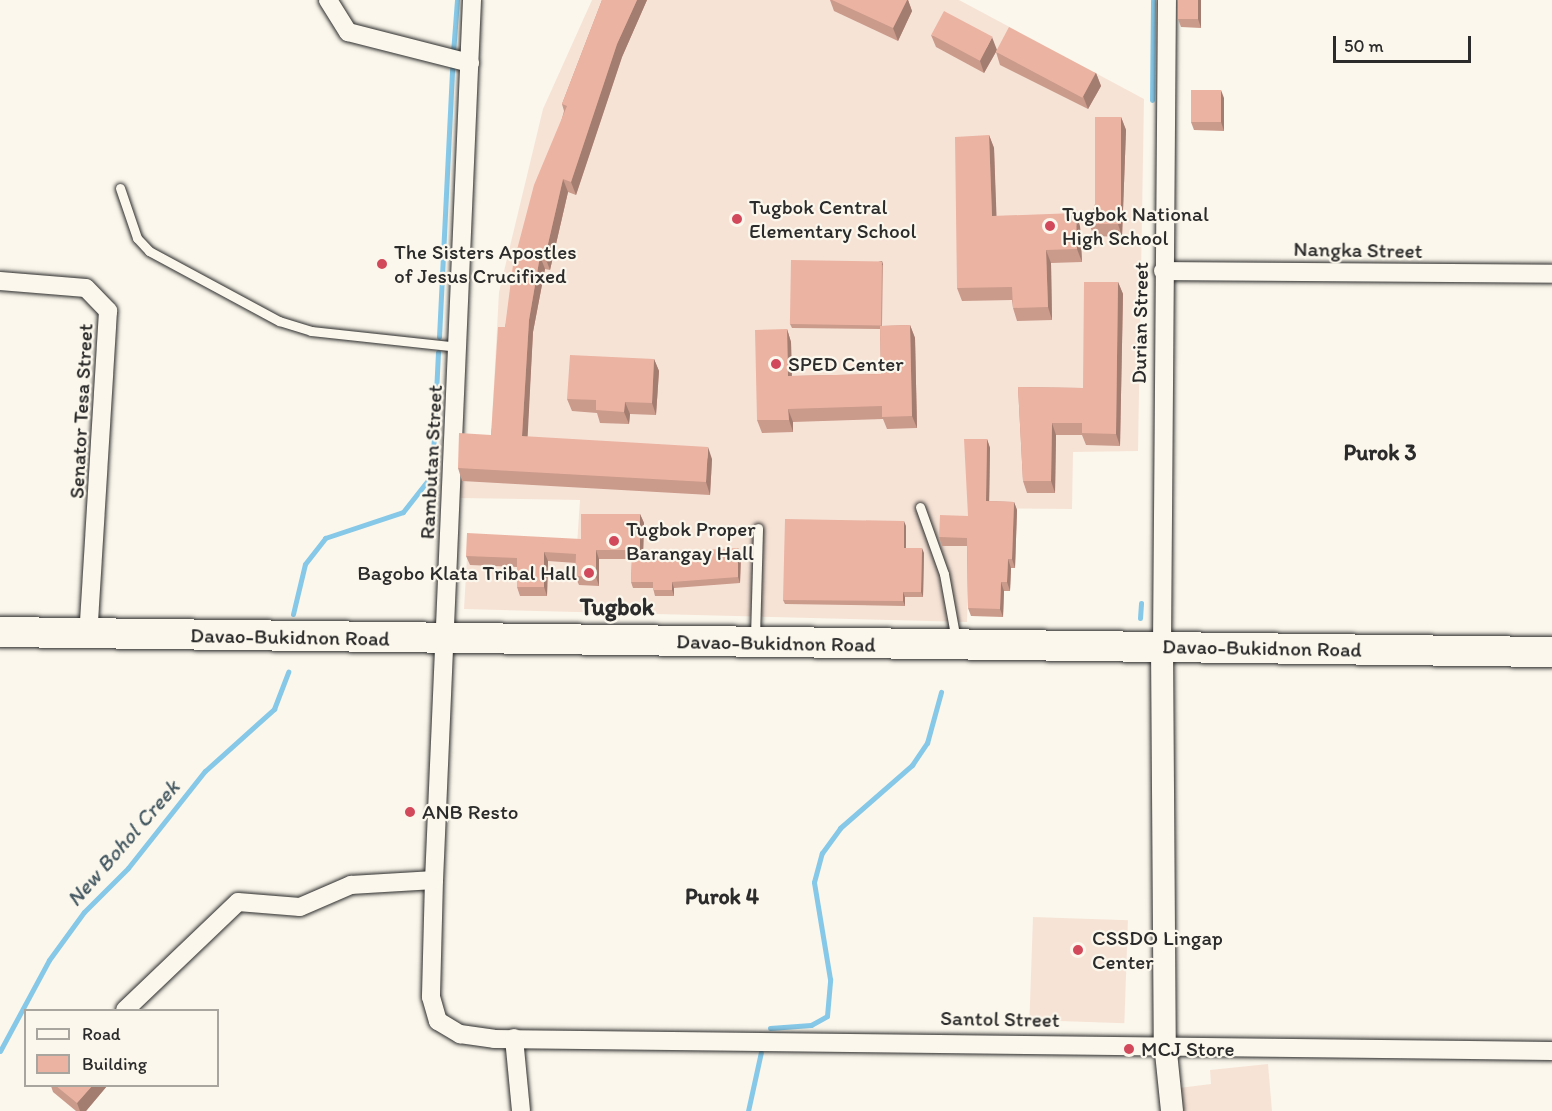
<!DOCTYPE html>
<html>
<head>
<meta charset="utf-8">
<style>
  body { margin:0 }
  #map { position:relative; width:1552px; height:1111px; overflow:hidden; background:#fbf7ec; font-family:Itim,sans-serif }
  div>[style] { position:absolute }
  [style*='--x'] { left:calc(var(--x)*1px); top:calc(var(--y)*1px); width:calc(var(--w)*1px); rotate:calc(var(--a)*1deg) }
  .built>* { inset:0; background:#f6e3d6; transform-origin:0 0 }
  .stream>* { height:5px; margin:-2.5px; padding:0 2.5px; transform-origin:2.5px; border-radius:2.5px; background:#86c8e7 }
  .roads { filter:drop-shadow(0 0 2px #2b2b2b) drop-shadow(0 0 2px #2b2b2b) }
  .service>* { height:9px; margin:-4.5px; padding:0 4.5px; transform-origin:4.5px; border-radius:4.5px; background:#fbf7ec }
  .minor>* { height:18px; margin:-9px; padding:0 9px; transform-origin:9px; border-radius:9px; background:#fbf7ec }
  .tertiary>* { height:22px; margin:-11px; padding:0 11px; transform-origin:11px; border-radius:11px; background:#fbf7ec }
  .trunk>* { height:30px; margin:-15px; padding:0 15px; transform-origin:15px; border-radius:15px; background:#fbf7ec }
  .wall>* { inset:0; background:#ca9a8b }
  .shaded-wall>* { inset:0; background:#a47d71; transform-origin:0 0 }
  .building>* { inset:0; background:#ebb3a2; transform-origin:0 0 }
  .dots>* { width:16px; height:16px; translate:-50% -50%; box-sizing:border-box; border:3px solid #fbf7ec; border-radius:50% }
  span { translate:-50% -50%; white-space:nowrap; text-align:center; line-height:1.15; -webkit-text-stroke:4.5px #fbf7ec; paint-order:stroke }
  .poi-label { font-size:21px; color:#2b2b2b }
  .left { translate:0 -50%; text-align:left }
  .right { translate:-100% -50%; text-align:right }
  .street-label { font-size:21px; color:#2b2b2b }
  .neighbourhood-label { font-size:22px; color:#2b2b2b; font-weight:700 }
  .water-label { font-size:22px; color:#465a63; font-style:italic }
  .quarter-label { font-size:24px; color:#2b2b2b; font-weight:700 }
  .legend { position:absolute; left:24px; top:1009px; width:195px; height:78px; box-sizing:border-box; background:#fbf7ec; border:2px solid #a8a59f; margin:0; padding:8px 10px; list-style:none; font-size:18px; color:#2b2b2b }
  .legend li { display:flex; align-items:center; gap:12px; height:30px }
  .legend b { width:30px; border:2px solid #a8a59f }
  .scale { position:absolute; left:1333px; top:36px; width:138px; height:27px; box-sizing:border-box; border:3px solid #2b2b2b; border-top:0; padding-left:8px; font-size:18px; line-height:21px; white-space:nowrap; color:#2b2b2b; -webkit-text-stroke:4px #fbf7ec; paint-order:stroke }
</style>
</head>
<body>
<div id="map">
  <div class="built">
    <div style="clip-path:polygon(592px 0,959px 0,1144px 99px,1138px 451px,1073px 452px,1072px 509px,970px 508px,967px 622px,464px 609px,468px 540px,577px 545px,580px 500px,457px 498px,461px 437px,491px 437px,499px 292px,543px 109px)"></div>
    <div style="left:1033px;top:917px;width:95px;height:103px;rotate:2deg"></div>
    <div style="clip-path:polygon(1268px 1064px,1272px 1111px,1181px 1111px,1179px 1088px,1211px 1084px,1210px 1070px)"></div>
  </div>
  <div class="stream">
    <div style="--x:453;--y:53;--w:53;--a:-85.7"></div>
    <div style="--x:1152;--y:100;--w:100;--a:-89.4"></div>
    <div style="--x:439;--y:337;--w:269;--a:-87.2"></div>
    <div style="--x:293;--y:614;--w:51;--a:-76.5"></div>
    <div style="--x:305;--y:564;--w:33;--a:-52"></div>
    <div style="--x:325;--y:538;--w:82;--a:-18.4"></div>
    <div style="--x:403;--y:512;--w:47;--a:-51.9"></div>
    <div style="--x:432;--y:475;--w:123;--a:-87.2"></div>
    <div style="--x:1140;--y:618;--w:15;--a:-86"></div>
    <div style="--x:770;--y:1028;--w:41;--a:-4.2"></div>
    <div style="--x:811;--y:1025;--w:18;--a:-29"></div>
    <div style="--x:827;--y:1016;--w:37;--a:-85"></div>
    <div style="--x:830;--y:979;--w:98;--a:-99.4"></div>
    <div style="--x:814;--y:882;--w:30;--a:-75"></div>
    <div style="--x:822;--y:853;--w:31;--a:-54"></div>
    <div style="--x:840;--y:828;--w:96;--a:-41.2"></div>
    <div style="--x:912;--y:765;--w:27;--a:-56"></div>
    <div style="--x:927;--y:743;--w:53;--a:-74.6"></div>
    <div style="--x:0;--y:1051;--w:103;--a:-61.7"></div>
    <div style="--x:49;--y:960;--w:59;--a:-53.9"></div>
    <div style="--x:84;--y:912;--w:62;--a:-45"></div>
    <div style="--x:128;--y:868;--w:124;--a:-51.6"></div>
    <div style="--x:205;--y:771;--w:93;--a:-41.9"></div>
    <div style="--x:274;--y:709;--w:40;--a:-69"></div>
    <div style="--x:748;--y:1111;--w:60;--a:-77.6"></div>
  </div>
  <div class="roads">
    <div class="service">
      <div style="--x:120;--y:188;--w:53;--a:71.2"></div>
      <div style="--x:137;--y:238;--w:18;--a:47"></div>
      <div style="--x:149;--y:251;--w:148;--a:28.3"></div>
      <div style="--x:279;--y:321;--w:34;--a:17"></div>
      <div style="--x:311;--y:331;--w:149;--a:6.2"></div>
      <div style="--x:920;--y:507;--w:71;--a:70.3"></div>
      <div style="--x:944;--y:574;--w:67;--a:79.7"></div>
      <div style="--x:755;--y:637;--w:109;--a:-88.4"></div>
    </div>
    <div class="minor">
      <div style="--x:328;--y:0;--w:38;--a:58"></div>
      <div style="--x:348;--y:32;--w:126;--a:14.3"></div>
      <div style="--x:472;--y:0;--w:881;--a:92.47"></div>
      <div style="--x:434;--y:880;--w:117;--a:91.5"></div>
      <div style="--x:431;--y:997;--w:25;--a:74"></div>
      <div style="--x:438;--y:1021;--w:26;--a:31"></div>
      <div style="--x:460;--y:1034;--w:34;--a:8"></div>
      <div style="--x:494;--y:1039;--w:1058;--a:0.65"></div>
      <div style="--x:1163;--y:271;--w:389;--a:0.4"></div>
      <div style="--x:0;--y:281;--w:86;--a:4.7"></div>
      <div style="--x:86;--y:288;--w:32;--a:46"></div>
      <div style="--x:108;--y:311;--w:324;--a:93.5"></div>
      <div style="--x:1162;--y:646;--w:646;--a:-89.56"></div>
      <div style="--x:125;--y:1010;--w:156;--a:-43.7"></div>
      <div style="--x:238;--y:902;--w:62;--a:4.6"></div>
      <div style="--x:300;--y:907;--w:56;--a:-23.3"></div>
      <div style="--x:351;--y:885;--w:83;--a:-3.4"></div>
      <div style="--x:514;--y:1038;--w:73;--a:84.5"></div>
    </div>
    <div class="tertiary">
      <div style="--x:1162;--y:646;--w:397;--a:89.6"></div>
      <div style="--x:1165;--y:1043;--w:68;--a:84.1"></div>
    </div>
    <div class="trunk">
      <div style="--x:0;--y:632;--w:1552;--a:0.74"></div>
    </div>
  </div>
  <div class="wall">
    <div style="clip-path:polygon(602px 0,647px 0,622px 57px,576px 195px,568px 192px,550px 270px,545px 269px,533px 332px,527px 437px,712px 459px,710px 495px,462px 481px,458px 468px,491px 435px,505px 327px,564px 111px,562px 104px)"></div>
    <div style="clip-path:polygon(830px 0,908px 0,912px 11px,898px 41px,834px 11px)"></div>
    <div style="clip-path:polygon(1201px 0,1201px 28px,1181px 27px,1178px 19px)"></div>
    <div style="clip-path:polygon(931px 35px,997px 50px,984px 73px,936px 47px)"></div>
    <div style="clip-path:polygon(996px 52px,1096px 73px,1101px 86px,1088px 109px,1000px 65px)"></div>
    <div style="clip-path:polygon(1224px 98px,1224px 131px,1194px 130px,1191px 122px)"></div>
    <div style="clip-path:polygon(1121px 117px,1126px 130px,1122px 237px,1094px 236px,1089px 224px)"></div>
    <div style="clip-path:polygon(989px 135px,994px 148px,996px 216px,1080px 226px,1082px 262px,1051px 263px,1052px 320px,1017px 321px,1013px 308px,1012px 300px,962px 301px,957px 288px)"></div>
    <div style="clip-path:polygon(882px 261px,883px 265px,882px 326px,910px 325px,915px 338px,917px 428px,887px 429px,883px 419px,793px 422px,793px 432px,762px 433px,757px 420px,787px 329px,791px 342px,792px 376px,881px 374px,880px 329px,792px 328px,790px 324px)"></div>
    <div style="clip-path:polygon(1118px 282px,1123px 294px,1120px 446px,1086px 445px,1082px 435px,1056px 435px,1055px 493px,1027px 493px,1023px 481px,1018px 387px,1083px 388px)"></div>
    <div style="clip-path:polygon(654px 359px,659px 371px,656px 415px,630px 414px,629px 424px,600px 423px,597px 413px,572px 411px,567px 399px)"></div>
    <div style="clip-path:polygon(987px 439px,990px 448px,989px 501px,1014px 502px,1017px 510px,1015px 568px,1011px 568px,1010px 591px,1004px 591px,1003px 617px,971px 616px,968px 608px,967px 546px,942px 546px,939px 537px,968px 516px)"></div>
    <div style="clip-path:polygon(640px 514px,644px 523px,643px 553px,741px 554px,740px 583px,674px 588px,674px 596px,655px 596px,653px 588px,633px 588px,631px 582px,632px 559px,599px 559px,599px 586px,579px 585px,575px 576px,576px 563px,548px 561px,547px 596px,520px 596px,517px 587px,517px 567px,470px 565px,466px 556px,581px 539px)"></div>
    <div style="clip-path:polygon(906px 526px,906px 548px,924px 553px,923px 597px,905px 597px,905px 606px,785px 604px,783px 600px)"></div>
    <div style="clip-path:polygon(51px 1086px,107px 1086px,86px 1111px,76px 1111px,53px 1092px)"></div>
  </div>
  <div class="shaded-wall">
    <div style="clip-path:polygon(637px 0,647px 0,622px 57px,576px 195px,571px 182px,617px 44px)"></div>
    <div style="clip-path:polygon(907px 0,908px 0,912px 11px,898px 41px,893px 28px)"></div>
    <div style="clip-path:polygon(1198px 0,1201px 0,1201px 28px,1198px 19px)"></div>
    <div style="clip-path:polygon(992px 37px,997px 50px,984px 73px,980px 61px)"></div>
    <div style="clip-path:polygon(1096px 73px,1101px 86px,1088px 109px,1083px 96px)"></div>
    <div style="clip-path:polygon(1221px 90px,1224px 98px,1224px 131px,1221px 122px)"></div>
    <div style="clip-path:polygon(1121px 117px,1126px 130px,1122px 237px,1118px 224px)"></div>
    <div style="clip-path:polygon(989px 135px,994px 148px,997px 229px,992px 216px)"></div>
    <div style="clip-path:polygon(563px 179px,568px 192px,550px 270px,545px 257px)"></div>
    <div style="clip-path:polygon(1076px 213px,1080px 226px,1082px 262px,1077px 249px)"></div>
    <div style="clip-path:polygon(1046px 250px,1051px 263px,1052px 320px,1048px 307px)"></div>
    <div style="clip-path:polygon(540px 256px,545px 269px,533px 332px,527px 449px,522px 436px,529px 320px)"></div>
    <div style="left:882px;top:261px;width:4px;height:64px;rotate:76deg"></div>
    <div style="clip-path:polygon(1118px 282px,1123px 294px,1120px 446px,1116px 434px)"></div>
    <div style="clip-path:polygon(910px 325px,915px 338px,917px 428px,912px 416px)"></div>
    <div style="clip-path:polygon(787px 329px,791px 342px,792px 389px,788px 376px)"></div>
    <div style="clip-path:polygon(654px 359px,659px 371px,656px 415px,652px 403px)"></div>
    <div style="clip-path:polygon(625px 402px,630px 414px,629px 424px,624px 412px)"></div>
    <div style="clip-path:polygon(788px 409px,793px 422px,793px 432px,789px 420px)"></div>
    <div style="clip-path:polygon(1052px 423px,1056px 435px,1055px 493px,1051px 481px)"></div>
    <div style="clip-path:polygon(987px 439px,990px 448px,989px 510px,986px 501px)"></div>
    <div style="clip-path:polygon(708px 447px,712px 459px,710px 495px,706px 482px)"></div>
    <div style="clip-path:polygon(1014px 502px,1017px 510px,1015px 568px,1012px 559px)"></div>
    <div style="clip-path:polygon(640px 514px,644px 523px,643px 559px,640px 550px)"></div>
    <div style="clip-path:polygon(904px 521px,906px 526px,906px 552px,904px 548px)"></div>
    <div style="clip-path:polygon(738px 548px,741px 554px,740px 583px,738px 577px)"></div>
    <div style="clip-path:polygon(922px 548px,924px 553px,923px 597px,921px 592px)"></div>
    <div style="clip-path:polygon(596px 550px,599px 559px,599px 586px,596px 577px)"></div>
    <div style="clip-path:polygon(544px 552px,548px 561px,547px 596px,544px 587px)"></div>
    <div style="clip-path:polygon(1008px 559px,1011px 568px,1010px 591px,1007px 582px)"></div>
    <div style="clip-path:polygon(672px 582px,674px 588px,674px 596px,672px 590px)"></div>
    <div style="clip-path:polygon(1001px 582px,1004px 591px,1003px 617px,1000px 609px)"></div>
    <div style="clip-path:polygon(903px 592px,905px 597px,905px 606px,903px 601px)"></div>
    <div style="clip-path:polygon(92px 1086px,107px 1086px,86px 1111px,80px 1111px,77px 1103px)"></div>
  </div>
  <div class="building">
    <div style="clip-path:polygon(602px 0,637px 0,617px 44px,571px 182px,563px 179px,545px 257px,540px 256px,529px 320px,522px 436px,708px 447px,706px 482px,458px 468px,459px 433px,491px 435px,498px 327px,505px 327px,513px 265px,534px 185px,567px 106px,562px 104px)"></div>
    <div style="clip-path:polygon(832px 0,907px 0,893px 28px)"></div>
    <div style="left:1178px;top:0;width:20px;height:19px"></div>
    <div style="left:944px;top:11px;width:55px;height:27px;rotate:28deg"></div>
    <div style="left:1009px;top:27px;width:98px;height:28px;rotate:28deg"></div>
    <div style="left:1191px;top:90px;width:30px;height:32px"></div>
    <div style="left:1095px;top:117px;width:26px;height:107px"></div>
    <div style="clip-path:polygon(989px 135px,992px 216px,1076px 213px,1077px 249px,1046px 250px,1048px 307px,1013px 308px,1012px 287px,957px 288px,955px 137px)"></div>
    <div style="left:791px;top:260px;width:91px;height:64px;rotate:1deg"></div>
    <div style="clip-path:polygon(1084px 282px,1118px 282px,1116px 434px,1082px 433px,1082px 423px,1052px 423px,1051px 481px,1023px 481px,1018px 387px,1083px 388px)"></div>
    <div style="clip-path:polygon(910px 325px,912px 416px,882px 417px,882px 406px,788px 409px,789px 420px,757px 420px,755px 330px,787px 329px,788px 376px,881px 374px,880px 326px)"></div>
    <div style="clip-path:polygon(570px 355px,654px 359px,652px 403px,625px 402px,624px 412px,596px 410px,596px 400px,567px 399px)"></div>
    <div style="clip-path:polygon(964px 439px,987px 439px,986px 501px,1014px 502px,1012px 559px,1008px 559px,1007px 582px,1001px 582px,1000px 609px,968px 608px,967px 538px,939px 537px,940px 515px,968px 516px)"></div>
    <div style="clip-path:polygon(581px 514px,640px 514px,640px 550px,596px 550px,596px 577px,575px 576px,576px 554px,544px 552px,544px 587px,517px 587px,517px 558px,466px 556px,467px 533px,581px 539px)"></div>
    <div style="clip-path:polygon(785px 519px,904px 521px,904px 548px,922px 548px,921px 592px,903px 592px,903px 601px,783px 600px)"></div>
    <div style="clip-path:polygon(738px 548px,738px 577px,672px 582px,672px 590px,653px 590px,653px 582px,631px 582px,632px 554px)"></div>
    <div style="clip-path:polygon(56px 1086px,92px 1086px,77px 1103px)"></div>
  </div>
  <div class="dots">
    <div style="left:737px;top:219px;background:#d1495b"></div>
    <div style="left:1050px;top:226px;background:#d1495b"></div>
    <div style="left:382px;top:264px;background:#d1495b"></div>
    <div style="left:776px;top:364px;background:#d1495b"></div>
    <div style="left:614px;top:541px;background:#d1495b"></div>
    <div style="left:589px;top:573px;background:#d1495b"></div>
    <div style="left:410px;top:812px;background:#d1495b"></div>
    <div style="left:1078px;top:950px;background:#d1495b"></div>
    <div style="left:1129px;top:1049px;background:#d1495b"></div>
  </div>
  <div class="poi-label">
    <span class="left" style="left:749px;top:219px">Tugbok Central<br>Elementary School</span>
    <span class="left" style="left:1062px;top:226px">Tugbok National<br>High School</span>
    <span class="left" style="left:394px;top:264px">The Sisters Apostles<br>of Jesus Crucifixed</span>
    <span class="left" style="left:788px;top:364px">SPED Center</span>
    <span class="left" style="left:626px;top:541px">Tugbok Proper<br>Barangay Hall</span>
    <span class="right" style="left:577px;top:573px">Bagobo Klata Tribal Hall</span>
    <span class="left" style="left:422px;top:812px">ANB Resto</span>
    <span class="left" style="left:1092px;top:950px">CSSDO Lingap<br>Center</span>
    <span class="left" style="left:1141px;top:1049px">MCJ Store</span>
  </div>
  <div class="street-label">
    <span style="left:1358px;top:250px;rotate:1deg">Nangka Street</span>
    <span style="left:1140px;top:323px;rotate:-89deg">Durian Street</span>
    <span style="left:81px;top:411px;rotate:-87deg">Senator Tesa Street</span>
    <span style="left:431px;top:462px;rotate:-87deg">Rambutan Street</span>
    <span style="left:290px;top:637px;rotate:1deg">Davao-Bukidnon Road</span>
    <span style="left:776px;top:643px;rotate:1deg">Davao-Bukidnon Road</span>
    <span style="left:1262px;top:648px;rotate:1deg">Davao-Bukidnon Road</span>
    <span style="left:1000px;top:1019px;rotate:1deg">Santol Street</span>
  </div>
  <div class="neighbourhood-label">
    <span style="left:1380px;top:453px">Purok 3</span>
    <span style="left:722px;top:897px">Purok 4</span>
  </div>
  <div class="water-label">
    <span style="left:123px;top:843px;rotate:-49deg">New Bohol Creek</span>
  </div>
  <div class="quarter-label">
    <span style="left:617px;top:607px">Tugbok</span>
  </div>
  <ul class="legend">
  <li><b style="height:8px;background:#fbf7ec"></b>Road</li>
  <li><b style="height:16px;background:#ebb3a2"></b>Building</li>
  </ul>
  <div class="scale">50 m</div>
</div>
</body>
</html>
